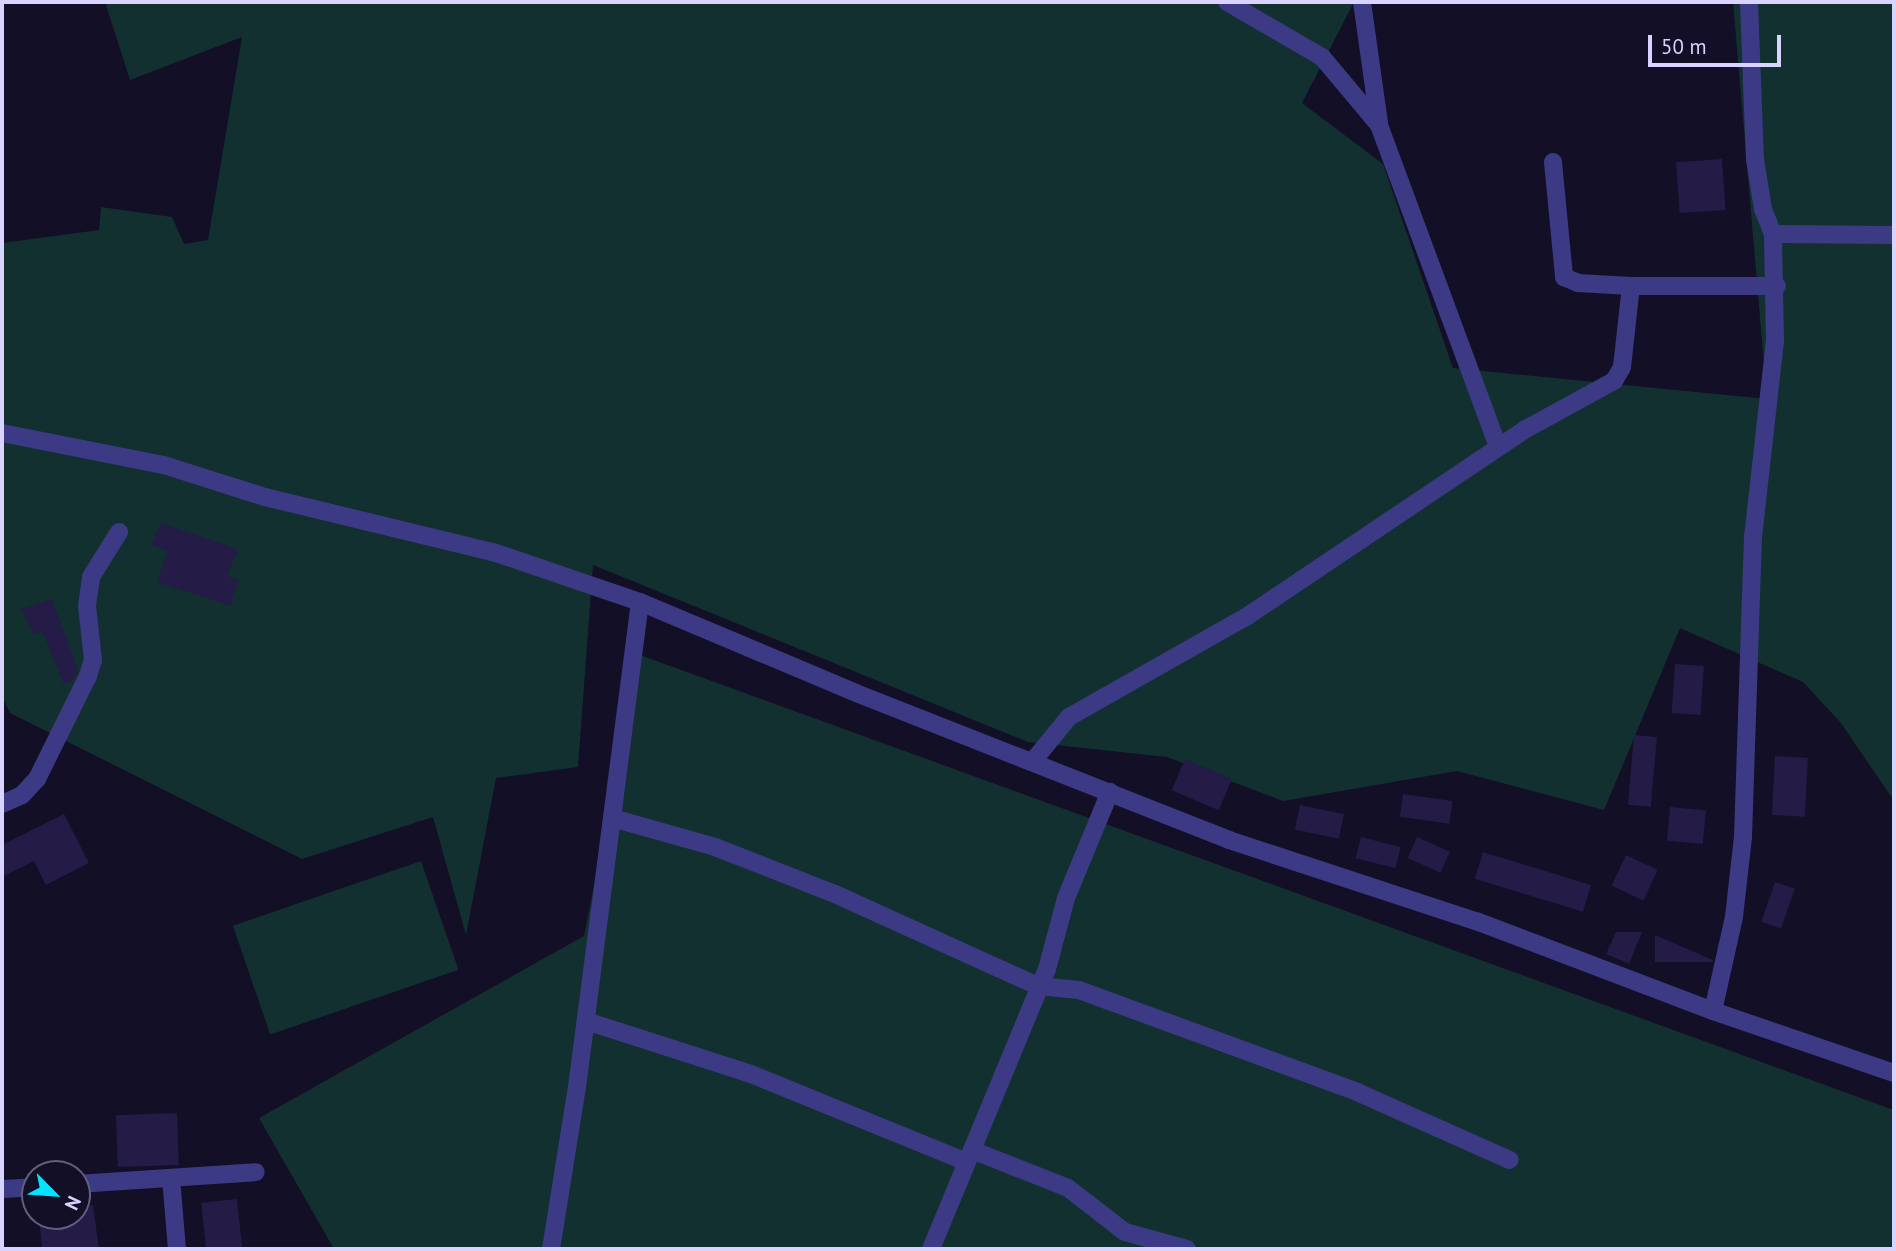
<!DOCTYPE html>
<html>
<head>
<meta charset="utf-8">
<style>
  body { margin:0 }
  #map { position:relative; width:1896px; height:1251px; overflow:hidden; background:#130f26; font-family:"PT Sans",sans-serif }
  div>[style] { position:absolute }
  [style*='--x'] { left:calc(var(--x)*1px); top:calc(var(--y)*1px); width:calc(var(--w)*1px); rotate:calc(var(--a)*1deg) }
  .green>* { inset:0; background:#12302f; transform-origin:0 0 }
  .building>* { inset:0; background:#241b47; transform-origin:0 0 }
  .minor>* { height:18px; margin:-9px; padding:0 9px; transform-origin:9px; border-radius:9px; background:#3d3a85 }
  span { translate:-50% -50%; white-space:nowrap; text-align:center; line-height:1.15; -webkit-text-stroke:7px #130f26; paint-order:stroke }
  .frame { position:absolute; inset:0; border:4px solid #d9d4ff; pointer-events:none }
  .north { position:absolute; left:21px; top:1160px; width:70px; height:70px; box-sizing:border-box; background:#130f26; border:2px solid #625e7d; border-radius:50%; rotate:115deg; font-size:19px; font-weight:700; line-height:28px; text-align:center; color:#d9d4ff }
  .north::after { content:''; display:block; margin:auto; width:24px; height:32px; background:#00e5ff; clip-path:polygon(50% 0,100% 100%,50% 72%,0 100%) }
  .scale { position:absolute; left:1648px; top:35px; width:133px; height:32px; box-sizing:border-box; border:4px solid #d9d4ff; border-top:0; padding-left:9px; font-size:21px; line-height:24px; white-space:nowrap; color:#d9d4ff; -webkit-text-stroke:5px #130f26; paint-order:stroke }
</style>
</head>
<body>
<div id="map">
  <div class="green">
    <div style="clip-path:polygon(105px 2px,1354px 2px,1302px 103px,1383px 164px,1453px 368px,1767px 399px,1733px 2px,1894px 2px,1894px 801px,1841px 723px,1803px 682px,1680px 628px,1604px 810px,1457px 771px,1283px 801px,1167px 757px,1028px 742px,593px 565px,578px 767px,496px 778px,466px 935px,433px 817px,302px 859px,10px 713px,2px 696px,2px 243px,99px 230px,101px 207px,172px 217px,184px 244px,208px 240px,242px 37px,130px 80px)"></div>
    <div style="clip-path:polygon(640px 655px,1894px 1110px,1894px 1249px,334px 1249px,259px 1118px,584px 936px)"></div>
    <div style="left:421px;top:861px;width:115px;height:199px;rotate:71deg"></div>
  </div>
  <div class="building">
    <div style="left:1722px;top:159px;width:51px;height:46px;rotate:86deg"></div>
    <div style="clip-path:polygon(161px 523px,238px 549px,227px 576px,239px 580px,230px 606px,157px 582px,168px 551px,151px 545px)"></div>
    <div style="clip-path:polygon(52px 599px,78px 671px,73px 680px,64px 684px,42px 631px,34px 634px,21px 609px)"></div>
    <div style="left:1675px;top:664px;width:29px;height:49px;rotate:4deg"></div>
    <div style="left:1634px;top:735px;width:23px;height:70px;rotate:5deg"></div>
    <div style="left:1775px;top:756px;width:33px;height:59px;rotate:3deg"></div>
    <div style="left:1185px;top:759px;width:51px;height:34px;rotate:23deg"></div>
    <div style="left:1403px;top:794px;width:50px;height:23px;rotate:8deg"></div>
    <div style="left:1300px;top:805px;width:45px;height:25px;rotate:12deg"></div>
    <div style="left:1670px;top:807px;width:36px;height:34px;rotate:5deg"></div>
    <div style="clip-path:polygon(64px 814px,89px 863px,46px 885px,34px 861px,2px 877px,2px 845px)"></div>
    <div style="left:1361px;top:837px;width:41px;height:22px;rotate:14deg"></div>
    <div style="left:1417px;top:837px;width:36px;height:23px;rotate:24deg"></div>
    <div style="left:1483px;top:852px;width:113px;height:28px;rotate:17deg"></div>
    <div style="left:1626px;top:855px;width:35px;height:34px;rotate:25deg"></div>
    <div style="left:1775px;top:882px;width:21px;height:42px;rotate:19deg"></div>
    <div style="clip-path:polygon(1616px 932px,1642px 932px,1629px 964px,1606px 954px)"></div>
    <div style="clip-path:polygon(1655px 935px,1713px 960px,1712px 962px,1655px 962px)"></div>
    <div style="left:177px;top:1113px;width:52px;height:61px;rotate:88deg"></div>
    <div style="left:237px;top:1199px;width:50px;height:36px;rotate:84deg"></div>
    <div style="clip-path:polygon(93px 1205px,99px 1249px,42px 1249px,39px 1216px,77px 1216px,77px 1207px)"></div>
  </div>
  <div class="minor">
    <div style="--x:1227;--y:2;--w:110;--a:30.1"></div>
    <div style="--x:1322;--y:57;--w:89;--a:50"></div>
    <div style="--x:1379;--y:125;--w:343;--a:69.7"></div>
    <div style="--x:1362;--y:2;--w:122;--a:82"></div>
    <div style="--x:1553;--y:162;--w:116;--a:84.5"></div>
    <div style="--x:1564;--y:277;--w:15;--a:23"></div>
    <div style="--x:1578;--y:283;--w:53;--a:3.2"></div>
    <div style="--x:1773;--y:234;--w:121;--a:0.5"></div>
    <div style="--x:2;--y:433;--w:165;--a:11.2"></div>
    <div style="--x:164;--y:465;--w:106;--a:17.6"></div>
    <div style="--x:265;--y:497;--w:235;--a:13.6"></div>
    <div style="--x:493;--y:552;--w:155;--a:18.8"></div>
    <div style="--x:640;--y:602;--w:234;--a:22.8"></div>
    <div style="--x:856;--y:693;--w:401;--a:21.5"></div>
    <div style="--x:1229;--y:840;--w:260;--a:18.2"></div>
    <div style="--x:1476;--y:921;--w:254;--a:20.8"></div>
    <div style="--x:1713;--y:1011;--w:191;--a:18.9"></div>
    <div style="--x:1033;--y:761;--w:57;--a:-50.7"></div>
    <div style="--x:1069;--y:717;--w:203;--a:-29.5"></div>
    <div style="--x:1246;--y:617;--w:335;--a:-33.9"></div>
    <div style="--x:1524;--y:430;--w:102;--a:-28.6"></div>
    <div style="--x:1614;--y:381;--w:16;--a:-60"></div>
    <div style="--x:1622;--y:367;--w:81;--a:-83.7"></div>
    <div style="--x:1631;--y:286;--w:146;--a:0"></div>
    <div style="--x:2;--y:804;--w:22;--a:-24"></div>
    <div style="--x:22;--y:795;--w:22;--a:-47"></div>
    <div style="--x:37;--y:779;--w:115;--a:-63.7"></div>
    <div style="--x:88;--y:676;--w:17;--a:-73"></div>
    <div style="--x:93;--y:660;--w:54;--a:-96.3"></div>
    <div style="--x:87;--y:606;--w:29;--a:-82"></div>
    <div style="--x:91;--y:577;--w:53;--a:-58.1"></div>
    <div style="--x:612;--y:818;--w:107;--a:15.7"></div>
    <div style="--x:715;--y:847;--w:129;--a:21.4"></div>
    <div style="--x:835;--y:894;--w:223;--a:24.4"></div>
    <div style="--x:1038;--y:986;--w:41;--a:5.6"></div>
    <div style="--x:1079;--y:990;--w:296;--a:20.1"></div>
    <div style="--x:1357;--y:1092;--w:167;--a:24"></div>
    <div style="--x:1713;--y:1011;--w:96;--a:-77.4"></div>
    <div style="--x:1734;--y:917;--w:81;--a:-83.6"></div>
    <div style="--x:1743;--y:837;--w:300;--a:-88.1"></div>
    <div style="--x:1753;--y:537;--w:196;--a:-83.6"></div>
    <div style="--x:1775;--y:342;--w:108;--a:-91.1"></div>
    <div style="--x:1773;--y:234;--w:27;--a:-112"></div>
    <div style="--x:1763;--y:209;--w:51;--a:-99.1"></div>
    <div style="--x:1755;--y:159;--w:157;--a:-92.2"></div>
    <div style="--x:586;--y:1021;--w:173;--a:17.8"></div>
    <div style="--x:751;--y:1074;--w:233;--a:22.2"></div>
    <div style="--x:972;--y:1150;--w:103;--a:21.6"></div>
    <div style="--x:1068;--y:1188;--w:72;--a:37.7"></div>
    <div style="--x:1125;--y:1232;--w:64;--a:15.3"></div>
    <div style="--x:171;--y:1178;--w:71;--a:85.2"></div>
    <div style="--x:77;--y:1184;--w:179;--a:-3.8"></div>
    <div style="--x:2;--y:1189;--w:33;--a:-3"></div>
    <div style="--x:551;--y:1249;--w:164;--a:-80.9"></div>
    <div style="--x:577;--y:1087;--w:489;--a:-82.6"></div>
    <div style="--x:931;--y:1249;--w:303;--a:-67.5"></div>
    <div style="--x:1047;--y:969;--w:73;--a:-75"></div>
    <div style="--x:1066;--y:898;--w:115;--a:-67.5"></div>
  </div>
  <div class="frame"></div>
  <div class="north">N</div>
  <div class="scale">50 m</div>
</div>
</body>
</html>
